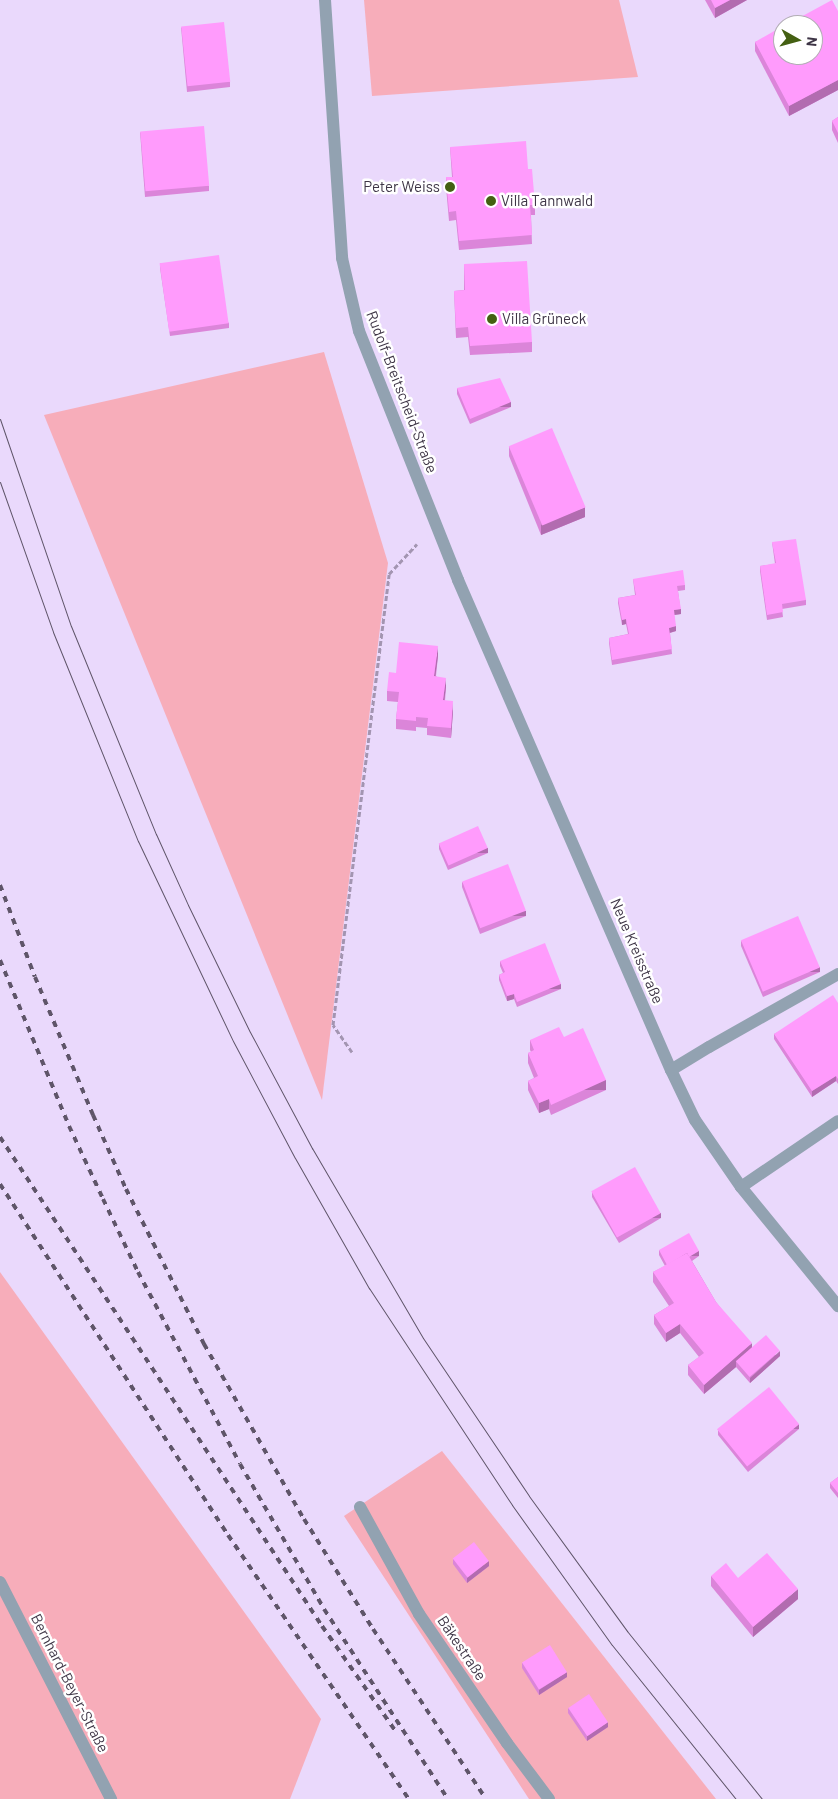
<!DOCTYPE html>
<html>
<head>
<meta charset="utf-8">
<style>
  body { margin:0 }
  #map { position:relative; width:838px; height:1799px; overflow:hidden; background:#ead9fc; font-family:Barlow,sans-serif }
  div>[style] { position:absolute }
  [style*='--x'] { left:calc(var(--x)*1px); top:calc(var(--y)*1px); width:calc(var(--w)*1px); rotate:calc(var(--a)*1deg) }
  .green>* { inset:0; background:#f7adba }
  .path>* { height:3px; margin-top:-1.5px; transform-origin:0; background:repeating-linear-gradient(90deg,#a395b1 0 5px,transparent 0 7.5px) }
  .minor>* { height:12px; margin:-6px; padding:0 6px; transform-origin:6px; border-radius:6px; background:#92a2b1 }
  .tram>* { height:1px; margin:-0.5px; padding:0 0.5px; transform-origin:0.5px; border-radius:0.5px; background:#5f5569 }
  .rail>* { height:4px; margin-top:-2px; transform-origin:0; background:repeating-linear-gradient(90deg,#5f5569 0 6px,transparent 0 12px) }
  .wall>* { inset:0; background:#db85d9 }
  .shaded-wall>* { inset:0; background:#b26cb0; transform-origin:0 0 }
  .building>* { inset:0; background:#ff9bfc; transform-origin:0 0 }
  .dots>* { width:14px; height:14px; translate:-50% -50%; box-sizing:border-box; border:2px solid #fff; border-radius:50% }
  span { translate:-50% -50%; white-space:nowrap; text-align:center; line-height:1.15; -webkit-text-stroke:5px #fff; paint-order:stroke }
  .poi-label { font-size:15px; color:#3e3546 }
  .right { translate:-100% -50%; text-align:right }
  .left { translate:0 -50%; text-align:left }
  .street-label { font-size:15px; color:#3e3546 }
  .north { position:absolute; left:773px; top:15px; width:50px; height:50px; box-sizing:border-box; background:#fff; border:1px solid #b2aeb5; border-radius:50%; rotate:97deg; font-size:14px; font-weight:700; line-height:20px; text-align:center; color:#3e3546 }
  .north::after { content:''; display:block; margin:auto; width:18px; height:22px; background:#446012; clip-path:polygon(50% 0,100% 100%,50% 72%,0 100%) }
</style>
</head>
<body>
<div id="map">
  <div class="green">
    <div style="clip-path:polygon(364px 0,619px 0,638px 77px,372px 96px)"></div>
    <div style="clip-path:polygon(324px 352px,388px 563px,322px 1100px,44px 415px)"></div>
    <div style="clip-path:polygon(0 1272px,321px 1719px,290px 1799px,0 1799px)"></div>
    <div style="clip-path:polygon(442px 1451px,716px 1799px,529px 1799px,344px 1516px)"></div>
  </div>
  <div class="path">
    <div style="--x:352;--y:1052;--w:33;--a:-125"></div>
    <div style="--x:333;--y:1025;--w:454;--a:-82.9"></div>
    <div style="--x:389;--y:574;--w:41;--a:-47"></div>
  </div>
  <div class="minor">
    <div style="--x:325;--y:0;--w:259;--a:86.2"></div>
    <div style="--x:342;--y:258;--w:75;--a:76.9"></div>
    <div style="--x:359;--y:331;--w:268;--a:68.3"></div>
    <div style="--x:458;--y:580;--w:534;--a:66.51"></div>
    <div style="--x:671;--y:1070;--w:55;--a:64.4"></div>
    <div style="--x:695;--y:1120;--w:81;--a:55.5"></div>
    <div style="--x:741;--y:1187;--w:154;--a:50.8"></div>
    <div style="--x:671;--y:1070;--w:44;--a:-31.2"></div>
    <div style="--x:709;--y:1047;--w:148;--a:-29.5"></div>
    <div style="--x:741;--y:1187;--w:117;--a:-34.2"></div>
    <div style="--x:360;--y:1507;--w:122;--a:61.1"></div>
    <div style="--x:419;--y:1614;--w:156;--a:55.7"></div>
    <div style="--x:507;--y:1743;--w:70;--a:53.1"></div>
    <div style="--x:0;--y:1582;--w:244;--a:62.9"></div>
  </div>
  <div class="tram">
    <div style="--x:0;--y:419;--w:219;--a:71.1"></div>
    <div style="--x:71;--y:626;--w:225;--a:67.8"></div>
    <div style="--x:156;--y:834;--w:78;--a:65.7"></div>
    <div style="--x:188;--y:905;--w:141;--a:64"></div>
    <div style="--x:250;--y:1032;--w:132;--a:61.9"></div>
    <div style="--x:312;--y:1148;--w:220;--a:59.7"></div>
    <div style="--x:423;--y:1338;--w:190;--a:56.1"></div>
    <div style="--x:529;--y:1496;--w:167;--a:54"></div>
    <div style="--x:627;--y:1631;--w:216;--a:51.2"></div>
    <div style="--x:0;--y:482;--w:159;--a:70.5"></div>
    <div style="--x:53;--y:632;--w:226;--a:67.9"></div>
    <div style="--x:138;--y:841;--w:221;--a:64.6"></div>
    <div style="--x:233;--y:1041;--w:132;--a:62.1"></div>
    <div style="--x:295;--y:1158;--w:150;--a:60.4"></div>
    <div style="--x:369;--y:1288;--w:260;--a:56.6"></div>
    <div style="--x:512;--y:1505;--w:172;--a:54.5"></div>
    <div style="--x:612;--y:1645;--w:198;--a:51.2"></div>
  </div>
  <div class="rail">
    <div style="--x:0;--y:885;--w:98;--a:69.2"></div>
    <div style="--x:35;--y:977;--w:150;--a:67.2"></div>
    <div style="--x:93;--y:1115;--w:81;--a:66"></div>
    <div style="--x:126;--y:1189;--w:174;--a:63.3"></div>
    <div style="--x:204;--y:1344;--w:202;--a:60.3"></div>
    <div style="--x:304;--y:1519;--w:130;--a:57.9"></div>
    <div style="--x:373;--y:1629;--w:204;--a:56.4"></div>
    <div style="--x:0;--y:960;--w:180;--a:67.4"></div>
    <div style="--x:69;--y:1126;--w:81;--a:65"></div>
    <div style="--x:103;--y:1199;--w:81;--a:64.4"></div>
    <div style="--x:138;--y:1272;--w:217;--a:62"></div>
    <div style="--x:240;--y:1464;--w:168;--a:59.9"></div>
    <div style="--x:324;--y:1609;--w:227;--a:56.9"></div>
    <div style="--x:0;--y:1137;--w:585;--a:56.64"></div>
    <div style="--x:322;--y:1626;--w:131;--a:55"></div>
    <div style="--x:0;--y:1184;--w:419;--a:57"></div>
    <div style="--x:228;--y:1535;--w:320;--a:55.6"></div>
  </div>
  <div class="wall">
    <div style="clip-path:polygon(705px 0,747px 0,715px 18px)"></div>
    <div style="clip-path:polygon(838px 11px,838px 90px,789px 116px,755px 51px,755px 42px)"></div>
    <div style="clip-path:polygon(181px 27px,230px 82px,230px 87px,187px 92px)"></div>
    <div style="clip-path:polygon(838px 117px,838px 143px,832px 130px,832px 121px)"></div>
    <div style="clip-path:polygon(140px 132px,209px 186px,209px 191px,145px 197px)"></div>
    <div style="clip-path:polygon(450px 147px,528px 169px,535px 205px,535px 215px,531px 215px,532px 244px,459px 250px,456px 220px,449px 221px,446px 187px,446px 177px,452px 177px)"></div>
    <div style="clip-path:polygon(160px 263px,229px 323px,229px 328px,170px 336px,160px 268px)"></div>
    <div style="clip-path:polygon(464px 264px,532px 342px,532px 352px,470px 355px,468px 337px,456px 338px,454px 291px,464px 290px)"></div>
    <div style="clip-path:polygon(457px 388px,511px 407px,470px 424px,457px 394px)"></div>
    <div style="clip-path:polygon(509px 446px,585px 517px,541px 535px,509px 456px)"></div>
    <div style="clip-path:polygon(772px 542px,806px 600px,806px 605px,782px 609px,783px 617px,767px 620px,760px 571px,760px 566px,775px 564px)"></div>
    <div style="clip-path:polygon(633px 579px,685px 585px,685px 590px,678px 591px,681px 614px,674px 615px,676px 631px,670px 633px,672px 654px,612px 665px,609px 643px,609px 638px,628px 634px,626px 624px,622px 625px,618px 603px,618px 598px,635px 595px)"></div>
    <div style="clip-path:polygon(438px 656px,436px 676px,446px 687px,445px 701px,453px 711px,451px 738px,427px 735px,427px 728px,416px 727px,416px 731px,396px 729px,396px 719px,398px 702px,387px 701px,387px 691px,396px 673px)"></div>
    <div style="clip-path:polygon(439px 844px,488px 853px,448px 870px,439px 849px)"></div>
    <div style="clip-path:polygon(462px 882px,526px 916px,480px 934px,462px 887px)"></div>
    <div style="clip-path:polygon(741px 941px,820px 972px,763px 997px,741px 946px)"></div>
    <div style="clip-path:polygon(500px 961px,561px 989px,517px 1007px,514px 999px,507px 1001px,499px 980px,499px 975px,503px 973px,500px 966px)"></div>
    <div style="clip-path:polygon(838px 1003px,838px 1084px,836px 1081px,812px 1097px,774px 1039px,774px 1034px)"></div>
    <div style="clip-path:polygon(564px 1037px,606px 1090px,551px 1115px,549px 1109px,539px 1113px,528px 1090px,528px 1081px,534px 1078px,528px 1063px,528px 1053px,531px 1052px,530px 1050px,530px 1040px)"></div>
    <div style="clip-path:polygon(592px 1192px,661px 1218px,619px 1243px,592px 1197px)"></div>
    <div style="clip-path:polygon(659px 1250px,699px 1256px,692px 1261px,716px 1302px,752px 1348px,780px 1356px,750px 1383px,736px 1367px,704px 1394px,688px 1375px,688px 1365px,699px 1357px,680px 1333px,666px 1342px,654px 1324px,654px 1315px,669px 1306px,653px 1282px,653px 1272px,665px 1266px,659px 1255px)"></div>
    <div style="clip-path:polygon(799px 1429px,748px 1472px,718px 1435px,718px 1430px)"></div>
    <div style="clip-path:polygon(838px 1477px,838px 1498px,830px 1488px,830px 1483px)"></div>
    <div style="clip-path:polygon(453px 1559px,489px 1566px,467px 1583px,453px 1564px)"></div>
    <div style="clip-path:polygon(711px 1576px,738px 1578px,798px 1599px,753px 1637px,711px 1586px)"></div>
    <div style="clip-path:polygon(522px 1663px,567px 1677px,539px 1695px,522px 1668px)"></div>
    <div style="clip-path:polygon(568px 1708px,608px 1727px,587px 1741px,568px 1713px)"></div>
  </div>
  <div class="shaded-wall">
    <div style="clip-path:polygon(730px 0,747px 0,715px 18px,715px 8px)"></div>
    <div style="clip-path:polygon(838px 80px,838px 90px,789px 116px,789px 106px)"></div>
    <div style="left:511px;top:402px;width:5px;height:44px;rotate:90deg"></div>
    <div style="clip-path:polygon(585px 507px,585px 517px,541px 535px,541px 525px)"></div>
    <div style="clip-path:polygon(681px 609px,681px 614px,674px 615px,674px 610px)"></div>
    <div style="clip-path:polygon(626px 619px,626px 624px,622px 625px,622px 620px)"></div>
    <div style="clip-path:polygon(676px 626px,676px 631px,669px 633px,669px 628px)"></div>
    <div style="clip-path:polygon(438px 646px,438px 656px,434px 686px,434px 676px)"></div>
    <div style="clip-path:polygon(446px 678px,446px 687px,443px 710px,443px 700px)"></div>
    <div style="clip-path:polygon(453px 701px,453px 711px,451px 738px,451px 728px)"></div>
    <div style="left:488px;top:848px;width:5px;height:43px;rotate:90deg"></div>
    <div style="left:526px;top:911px;width:5px;height:49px;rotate:90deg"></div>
    <div style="left:820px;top:967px;width:5px;height:62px;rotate:90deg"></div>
    <div style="left:561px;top:984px;width:5px;height:48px;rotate:90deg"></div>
    <div style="clip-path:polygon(514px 994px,514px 999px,507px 1001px,507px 996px)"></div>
    <div style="clip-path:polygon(836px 1076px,836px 1081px,812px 1097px,812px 1091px)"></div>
    <div style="left:606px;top:1080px;width:10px;height:60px;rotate:90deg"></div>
    <div style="clip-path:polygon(549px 1099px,549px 1109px,539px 1113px,539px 1103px)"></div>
    <div style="left:661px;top:1213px;width:5px;height:49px;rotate:90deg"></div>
    <div style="left:699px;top:1251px;width:5px;height:34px;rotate:90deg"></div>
    <div style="clip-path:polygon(680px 1324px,680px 1333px,666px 1342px,666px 1333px)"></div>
    <div style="clip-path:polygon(752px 1343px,752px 1353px,736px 1362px,736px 1367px,704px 1394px,704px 1385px)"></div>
    <div style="clip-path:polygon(780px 1351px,780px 1356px,750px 1383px,750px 1378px)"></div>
    <div style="left:799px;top:1424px;width:5px;height:67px;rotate:90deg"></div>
    <div style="clip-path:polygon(489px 1561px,489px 1566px,467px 1583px,467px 1578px)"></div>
    <div style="clip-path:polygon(798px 1589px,798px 1599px,753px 1637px,753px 1627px)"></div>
    <div style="clip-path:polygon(567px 1672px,567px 1677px,539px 1695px,539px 1690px)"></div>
    <div style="clip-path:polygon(608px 1722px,608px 1727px,587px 1741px,587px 1736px)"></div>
  </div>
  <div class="building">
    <div style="clip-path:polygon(711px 0,730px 0,715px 8px)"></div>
    <div style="clip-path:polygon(832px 0,838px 11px,838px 80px,789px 106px,755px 42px,783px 26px,783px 55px,813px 55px,813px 25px,786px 25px)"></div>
    <div style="left:224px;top:22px;width:60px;height:43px;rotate:84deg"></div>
    <div style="clip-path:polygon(838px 117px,838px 133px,832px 121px)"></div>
    <div style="left:204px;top:126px;width:60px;height:64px;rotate:85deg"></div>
    <div style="clip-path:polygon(526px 141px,528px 169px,532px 169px,535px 205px,530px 205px,532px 235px,459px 241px,456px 211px,449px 212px,446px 177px,453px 177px,450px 147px)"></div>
    <div style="left:219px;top:255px;width:69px;height:60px;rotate:82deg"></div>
    <div style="clip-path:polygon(527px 261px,532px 342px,470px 346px,468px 327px,456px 328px,454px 291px,465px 290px,464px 264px)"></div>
    <div style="clip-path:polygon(500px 378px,511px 402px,470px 419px,457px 388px)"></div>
    <div style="left:552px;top:428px;width:86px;height:47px;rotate:67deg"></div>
    <div style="clip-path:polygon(796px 539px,806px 600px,782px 604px,783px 612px,767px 615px,760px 566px,776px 563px,772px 542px)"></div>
    <div style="clip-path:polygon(683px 570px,685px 585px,677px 586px,681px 609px,674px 610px,676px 626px,669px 628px,672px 649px,612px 660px,609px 638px,629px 634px,626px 619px,622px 620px,618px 598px,636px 595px,633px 579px)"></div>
    <div style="clip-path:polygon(399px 642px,438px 646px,434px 676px,446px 678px,443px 700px,453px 701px,451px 728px,427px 726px,428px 718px,416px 717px,416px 721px,396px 719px,399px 692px,387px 691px,389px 672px,396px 673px)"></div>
    <div style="left:478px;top:826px;width:24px;height:43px;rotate:66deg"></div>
    <div style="left:508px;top:864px;width:50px;height:49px;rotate:69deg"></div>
    <div style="left:798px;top:916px;width:56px;height:62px;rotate:67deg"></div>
    <div style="clip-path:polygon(545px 943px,561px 984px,517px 1002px,514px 994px,507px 996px,499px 975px,505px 972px,500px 961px)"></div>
    <div style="clip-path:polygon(833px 995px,838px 1003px,838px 1079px,836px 1076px,812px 1091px,774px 1034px)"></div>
    <div style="clip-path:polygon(559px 1027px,564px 1037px,583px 1028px,606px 1080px,551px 1105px,549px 1099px,539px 1103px,528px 1081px,538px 1076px,528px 1053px,534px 1050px,530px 1040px)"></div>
    <div style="left:635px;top:1167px;width:53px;height:50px;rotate:61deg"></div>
    <div style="clip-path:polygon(689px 1233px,699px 1251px,689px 1257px,687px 1253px,667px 1265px,659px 1250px)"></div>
    <div style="clip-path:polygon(687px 1253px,716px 1302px,752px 1343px,704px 1385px,688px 1365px,704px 1353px,680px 1324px,666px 1333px,654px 1315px,674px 1303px,653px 1272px)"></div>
    <div style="left:766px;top:1335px;width:21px;height:40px;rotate:49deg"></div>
    <div style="left:769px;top:1387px;width:48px;height:67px;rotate:51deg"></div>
    <div style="clip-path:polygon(838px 1477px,838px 1493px,830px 1483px)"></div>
    <div style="left:474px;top:1542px;width:24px;height:27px;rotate:52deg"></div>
    <div style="clip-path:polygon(767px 1553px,798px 1589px,753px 1627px,711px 1576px,726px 1563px,738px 1578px)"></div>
    <div style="left:550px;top:1645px;width:32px;height:33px;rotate:58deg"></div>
    <div style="left:589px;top:1694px;width:34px;height:25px;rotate:56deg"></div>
  </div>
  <div class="dots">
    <div style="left:450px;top:187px;background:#446012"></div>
    <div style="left:491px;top:201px;background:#446012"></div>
    <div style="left:492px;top:319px;background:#446012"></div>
  </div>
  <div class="poi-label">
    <span class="right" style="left:440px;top:187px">Peter Weiss</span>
    <span class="left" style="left:501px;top:201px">Villa Tannwald</span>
    <span class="left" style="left:502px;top:319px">Villa Grüneck</span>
  </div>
  <div class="street-label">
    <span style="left:402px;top:392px;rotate:69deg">Rudolf-Breitscheid-Straße</span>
    <span style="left:637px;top:951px;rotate:67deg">Neue Kreisstraße</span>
    <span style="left:462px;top:1648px;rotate:56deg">Bäkestraße</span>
    <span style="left:70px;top:1683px;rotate:63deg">Bernhard-Beyer-Straße</span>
  </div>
  <div class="north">N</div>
</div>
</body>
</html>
